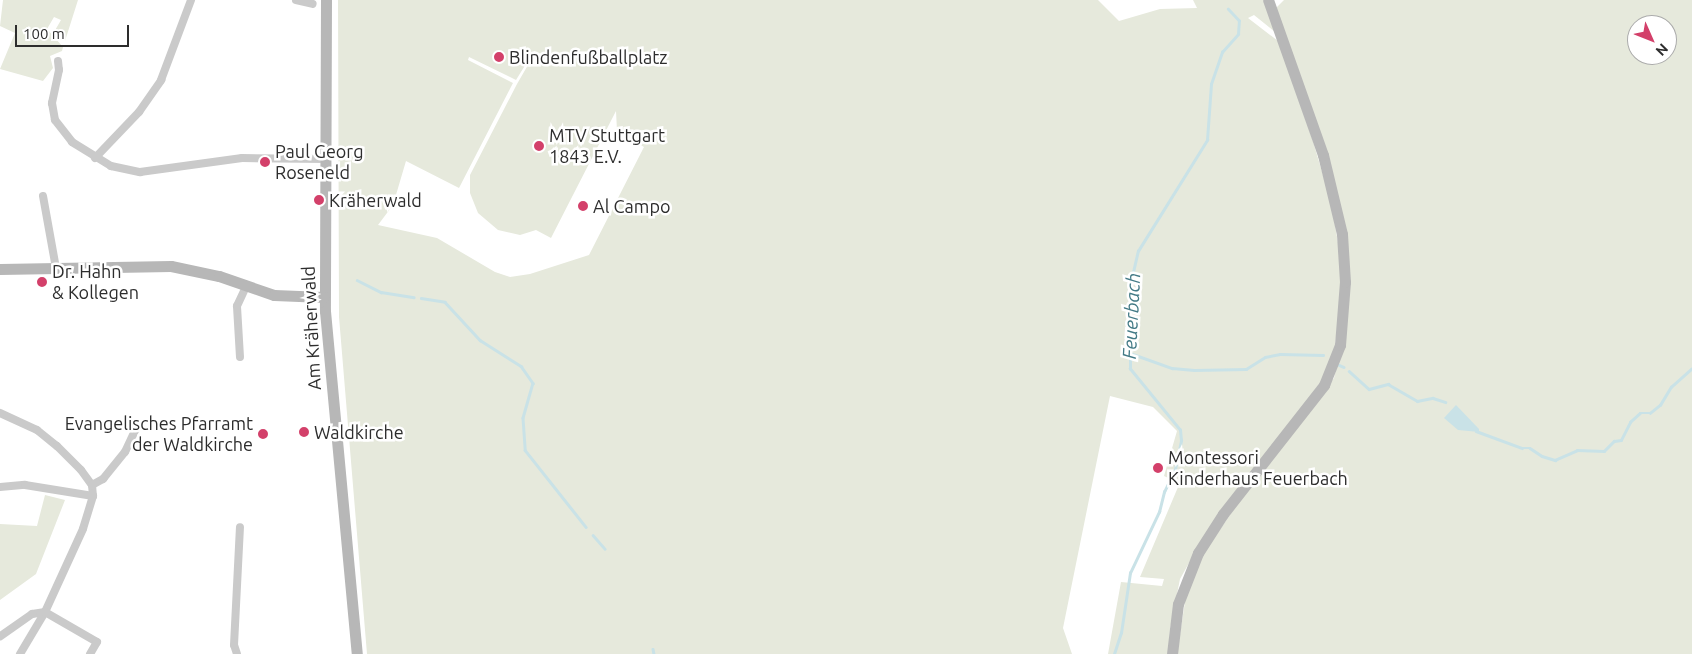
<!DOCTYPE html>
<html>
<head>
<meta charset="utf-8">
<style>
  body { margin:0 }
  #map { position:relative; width:1692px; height:654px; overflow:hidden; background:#fff; font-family:Ubuntu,sans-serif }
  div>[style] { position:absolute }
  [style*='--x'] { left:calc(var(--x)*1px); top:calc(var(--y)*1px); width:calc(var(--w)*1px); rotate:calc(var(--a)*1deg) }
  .green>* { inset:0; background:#e6e9dc }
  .water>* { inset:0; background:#c9e2e7 }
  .stream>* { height:2.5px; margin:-1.25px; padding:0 1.25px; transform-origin:1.25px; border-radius:1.25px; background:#c9e2e7 }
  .street>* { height:8px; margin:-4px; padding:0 4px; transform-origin:4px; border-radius:4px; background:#cacaca }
  .secondary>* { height:11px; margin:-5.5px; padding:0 5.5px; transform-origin:5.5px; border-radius:5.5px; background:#b7b7b7 }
  .dots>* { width:14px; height:14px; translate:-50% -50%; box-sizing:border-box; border:2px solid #fff; border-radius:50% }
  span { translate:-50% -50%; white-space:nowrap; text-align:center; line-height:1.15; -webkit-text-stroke:5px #fff; paint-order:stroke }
  .poi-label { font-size:18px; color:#2d2d2d }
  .left { translate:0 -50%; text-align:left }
  .right { translate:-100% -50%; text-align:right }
  .street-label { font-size:18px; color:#2d2d2d }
  .water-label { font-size:19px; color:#437a86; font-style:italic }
  .north { position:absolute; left:1627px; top:15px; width:50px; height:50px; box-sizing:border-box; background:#fff; border:1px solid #ababab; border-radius:50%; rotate:134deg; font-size:14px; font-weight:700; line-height:20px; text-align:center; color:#2d2d2d }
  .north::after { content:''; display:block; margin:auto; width:18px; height:22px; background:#d3406a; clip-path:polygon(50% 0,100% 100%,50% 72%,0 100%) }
  .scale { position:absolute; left:15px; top:25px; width:114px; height:22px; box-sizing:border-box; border:2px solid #2d2d2d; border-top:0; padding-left:6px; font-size:15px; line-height:18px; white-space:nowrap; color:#2d2d2d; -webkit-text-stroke:4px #fff; paint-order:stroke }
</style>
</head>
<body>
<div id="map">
  <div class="green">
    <div style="clip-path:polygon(3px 0,78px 0,65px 41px,54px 32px,61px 20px,54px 17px,47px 29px,63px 47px,62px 51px,50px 56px,53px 68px,43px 81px,0 69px,15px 33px,0 26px)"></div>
    <div style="clip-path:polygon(evenodd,338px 0,1098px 0,1119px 21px,1160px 9px,1197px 8px,1193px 0,1264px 0,1275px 32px,1254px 15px,1248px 18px,1278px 41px,1312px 138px,1331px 202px,1341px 260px,1340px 305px,1334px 353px,1326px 375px,1198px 547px,1180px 579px,1170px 629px,1169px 654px,1108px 654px,1121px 582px,1162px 586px,1164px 579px,1140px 577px,1181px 480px,1179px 483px,1164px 476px,1177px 431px,1153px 407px,1110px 396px,1063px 628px,1072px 654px,367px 654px,339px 317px,338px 0,534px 51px,541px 54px,528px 65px,517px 84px,470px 175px,470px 193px,478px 213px,498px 230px,520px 235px,536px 230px,551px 238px,616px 111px,617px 131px,644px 147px,589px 255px,530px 274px,510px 277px,495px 272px,437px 238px,378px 225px,393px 205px,406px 161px,459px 188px,513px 83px,468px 60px,469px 57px,516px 80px,534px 51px)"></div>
    <div style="clip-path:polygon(evenodd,1284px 0,1692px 0,1692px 654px,1177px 654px,1186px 595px,1204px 553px,1242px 497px,1334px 378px,1339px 358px,1347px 258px,1276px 8px,1284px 0,1637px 25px,1667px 25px,1667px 55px,1637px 55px,1637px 25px)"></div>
    <div style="clip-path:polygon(45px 495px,65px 500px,36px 574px,0 600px,0 524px,37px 526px)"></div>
  </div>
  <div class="water">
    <div style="clip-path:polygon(1456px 405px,1479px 429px,1479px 432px,1458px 430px,1444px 418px)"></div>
  </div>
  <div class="stream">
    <div style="--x:357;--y:280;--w:27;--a:27"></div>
    <div style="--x:381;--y:292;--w:33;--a:9"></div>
    <div style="--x:421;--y:298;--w:24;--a:9"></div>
    <div style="--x:445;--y:302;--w:52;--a:47.4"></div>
    <div style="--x:480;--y:340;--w:49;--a:32.4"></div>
    <div style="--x:521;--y:366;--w:21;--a:55"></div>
    <div style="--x:533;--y:383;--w:36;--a:106"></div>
    <div style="--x:523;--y:418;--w:32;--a:86"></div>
    <div style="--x:525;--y:450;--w:98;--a:51.6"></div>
    <div style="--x:1130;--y:353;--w:45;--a:19.7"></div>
    <div style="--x:1172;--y:368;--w:22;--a:5"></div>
    <div style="--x:1194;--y:370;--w:52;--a:-1.1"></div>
    <div style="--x:1246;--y:369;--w:22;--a:-32"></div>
    <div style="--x:1265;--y:357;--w:15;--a:-11"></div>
    <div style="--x:1280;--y:354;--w:43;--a:1.3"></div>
    <div style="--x:1339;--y:365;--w:5;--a:22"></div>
    <div style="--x:1349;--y:371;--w:27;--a:42"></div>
    <div style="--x:1369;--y:389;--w:20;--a:-15"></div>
    <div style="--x:1388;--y:384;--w:34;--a:30"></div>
    <div style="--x:1417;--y:401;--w:16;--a:-11"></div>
    <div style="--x:1433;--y:398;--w:13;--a:18"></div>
    <div style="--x:1476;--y:431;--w:49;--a:20.3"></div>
    <div style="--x:1522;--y:448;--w:8;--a:0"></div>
    <div style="--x:1530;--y:448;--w:14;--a:34"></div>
    <div style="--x:1542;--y:456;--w:14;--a:17"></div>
    <div style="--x:1555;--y:460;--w:24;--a:-24"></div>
    <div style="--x:1577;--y:450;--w:27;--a:2"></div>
    <div style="--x:1604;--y:451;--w:14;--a:-45"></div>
    <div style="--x:1614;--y:441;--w:7;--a:-8"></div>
    <div style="--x:1621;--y:440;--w:20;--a:-63"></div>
    <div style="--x:1630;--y:422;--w:13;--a:-42"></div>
    <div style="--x:1640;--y:413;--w:10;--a:0"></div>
    <div style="--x:1650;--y:413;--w:13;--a:-39"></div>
    <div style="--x:1660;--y:405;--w:21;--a:-59"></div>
    <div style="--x:1671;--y:387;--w:27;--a:-42"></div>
    <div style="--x:593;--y:535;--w:18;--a:49"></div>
    <div style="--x:653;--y:649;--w:5;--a:79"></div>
    <div style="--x:1114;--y:654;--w:22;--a:-72"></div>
    <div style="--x:1121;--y:633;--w:61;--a:-81.5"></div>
    <div style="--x:1130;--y:573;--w:68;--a:-64.6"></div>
    <div style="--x:1159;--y:512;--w:21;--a:-76"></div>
    <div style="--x:1164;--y:492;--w:25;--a:-64"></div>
    <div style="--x:1175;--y:469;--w:29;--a:-78"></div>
    <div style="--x:1181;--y:441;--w:11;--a:-95"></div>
    <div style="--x:1180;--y:430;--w:79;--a:-129.3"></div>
    <div style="--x:1130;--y:369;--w:84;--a:-90"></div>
    <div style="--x:1130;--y:285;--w:35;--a:-77"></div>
    <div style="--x:1138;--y:251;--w:131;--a:-58.1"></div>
    <div style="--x:1207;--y:140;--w:56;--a:-85.9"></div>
    <div style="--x:1211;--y:84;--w:34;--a:-71"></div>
    <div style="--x:1222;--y:52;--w:24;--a:-48"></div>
    <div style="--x:1238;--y:34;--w:13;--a:-86"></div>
    <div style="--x:1239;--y:21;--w:16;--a:-133"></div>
  </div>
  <div class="street">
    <div style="--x:296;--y:0;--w:17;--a:13"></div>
    <div style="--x:58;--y:61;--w:9;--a:84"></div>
    <div style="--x:59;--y:70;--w:34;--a:102"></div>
    <div style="--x:52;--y:103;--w:17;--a:80"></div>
    <div style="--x:55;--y:120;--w:28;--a:52"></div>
    <div style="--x:72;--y:142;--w:46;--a:31.6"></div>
    <div style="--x:111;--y:166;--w:30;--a:12"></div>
    <div style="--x:140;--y:172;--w:103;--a:-7.8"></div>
    <div style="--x:242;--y:158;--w:84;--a:0.7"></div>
    <div style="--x:95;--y:158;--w:64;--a:-46.3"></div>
    <div style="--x:139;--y:112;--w:39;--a:-55"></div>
    <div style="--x:161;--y:80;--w:85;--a:-69.4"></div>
    <div style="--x:43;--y:196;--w:73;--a:79.8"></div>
    <div style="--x:240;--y:357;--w:51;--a:-93.4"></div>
    <div style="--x:237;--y:306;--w:23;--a:-65"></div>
    <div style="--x:0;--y:413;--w:41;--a:24.7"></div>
    <div style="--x:37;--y:430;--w:26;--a:39"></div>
    <div style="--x:57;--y:446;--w:34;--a:45"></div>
    <div style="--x:81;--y:470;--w:19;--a:54"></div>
    <div style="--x:92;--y:485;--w:11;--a:85"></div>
    <div style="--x:93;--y:496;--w:34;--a:107"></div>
    <div style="--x:83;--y:529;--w:91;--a:114.6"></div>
    <div style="--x:45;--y:612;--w:13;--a:171"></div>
    <div style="--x:32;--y:614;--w:39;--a:145"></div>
    <div style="--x:92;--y:485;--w:13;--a:-29"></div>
    <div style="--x:103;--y:479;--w:35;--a:-51"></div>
    <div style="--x:125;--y:452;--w:26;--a:-65"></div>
    <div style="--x:0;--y:487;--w:25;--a:-5"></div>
    <div style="--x:25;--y:485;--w:69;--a:9.2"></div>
    <div style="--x:20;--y:654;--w:49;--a:-59.2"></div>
    <div style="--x:45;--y:612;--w:60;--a:30"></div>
    <div style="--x:97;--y:642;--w:14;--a:120"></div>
    <div style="--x:237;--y:654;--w:9;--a:-108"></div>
    <div style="--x:234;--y:645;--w:118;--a:-87.1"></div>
  </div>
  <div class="secondary">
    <div style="--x:326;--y:0;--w:311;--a:90.2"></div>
    <div style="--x:325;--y:311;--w:344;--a:84.7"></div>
    <div style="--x:0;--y:269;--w:171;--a:-1"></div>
    <div style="--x:171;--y:266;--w:49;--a:11.8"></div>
    <div style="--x:219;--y:276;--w:58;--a:19.1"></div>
    <div style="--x:274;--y:295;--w:50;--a:2.3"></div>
    <div style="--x:1172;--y:654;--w:50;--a:-83.2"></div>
    <div style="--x:1178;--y:604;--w:55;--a:-68.6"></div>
    <div style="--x:1198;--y:553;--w:46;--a:-57.3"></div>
    <div style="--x:1223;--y:514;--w:164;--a:-51.9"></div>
    <div style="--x:1324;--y:385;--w:43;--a:-68.2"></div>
    <div style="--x:1340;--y:345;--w:63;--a:-85.5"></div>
    <div style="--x:1345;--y:282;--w:48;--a:-93.6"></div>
    <div style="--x:1342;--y:234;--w:81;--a:-103.5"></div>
    <div style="--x:1323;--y:155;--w:164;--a:-109.5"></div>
  </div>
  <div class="dots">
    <div style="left:499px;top:57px;background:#d3406a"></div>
    <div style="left:539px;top:146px;background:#d3406a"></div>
    <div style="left:265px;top:162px;background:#d3406a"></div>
    <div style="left:319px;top:200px;background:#d3406a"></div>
    <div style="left:583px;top:206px;background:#d3406a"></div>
    <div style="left:42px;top:282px;background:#d3406a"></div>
    <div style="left:304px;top:432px;background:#d3406a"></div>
    <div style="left:263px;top:434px;background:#d3406a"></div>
    <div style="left:1158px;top:468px;background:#d3406a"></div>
  </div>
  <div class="poi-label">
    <span class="left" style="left:509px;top:57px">Blindenfußballplatz</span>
    <span class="left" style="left:549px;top:146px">MTV Stuttgart<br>1843 E.V.</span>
    <span class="left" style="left:275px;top:162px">Paul Georg<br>Roseneld</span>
    <span class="left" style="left:329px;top:200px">Kräherwald</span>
    <span class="left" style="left:593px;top:206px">Al Campo</span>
    <span class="left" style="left:52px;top:282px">Dr. Hahn<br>&amp; Kollegen</span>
    <span class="right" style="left:253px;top:434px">Evangelisches Pfarramt<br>der Waldkirche</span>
    <span class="left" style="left:314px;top:432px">Waldkirche</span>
    <span class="left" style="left:1168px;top:468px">Montessori<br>Kinderhaus Feuerbach</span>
  </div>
  <div class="street-label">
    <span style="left:311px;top:328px;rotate:-93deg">Am Kräherwald</span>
  </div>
  <div class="water-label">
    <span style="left:1132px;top:316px;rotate:-87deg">Feuerbach</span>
  </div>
  <div class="north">N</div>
  <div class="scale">100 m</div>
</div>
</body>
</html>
